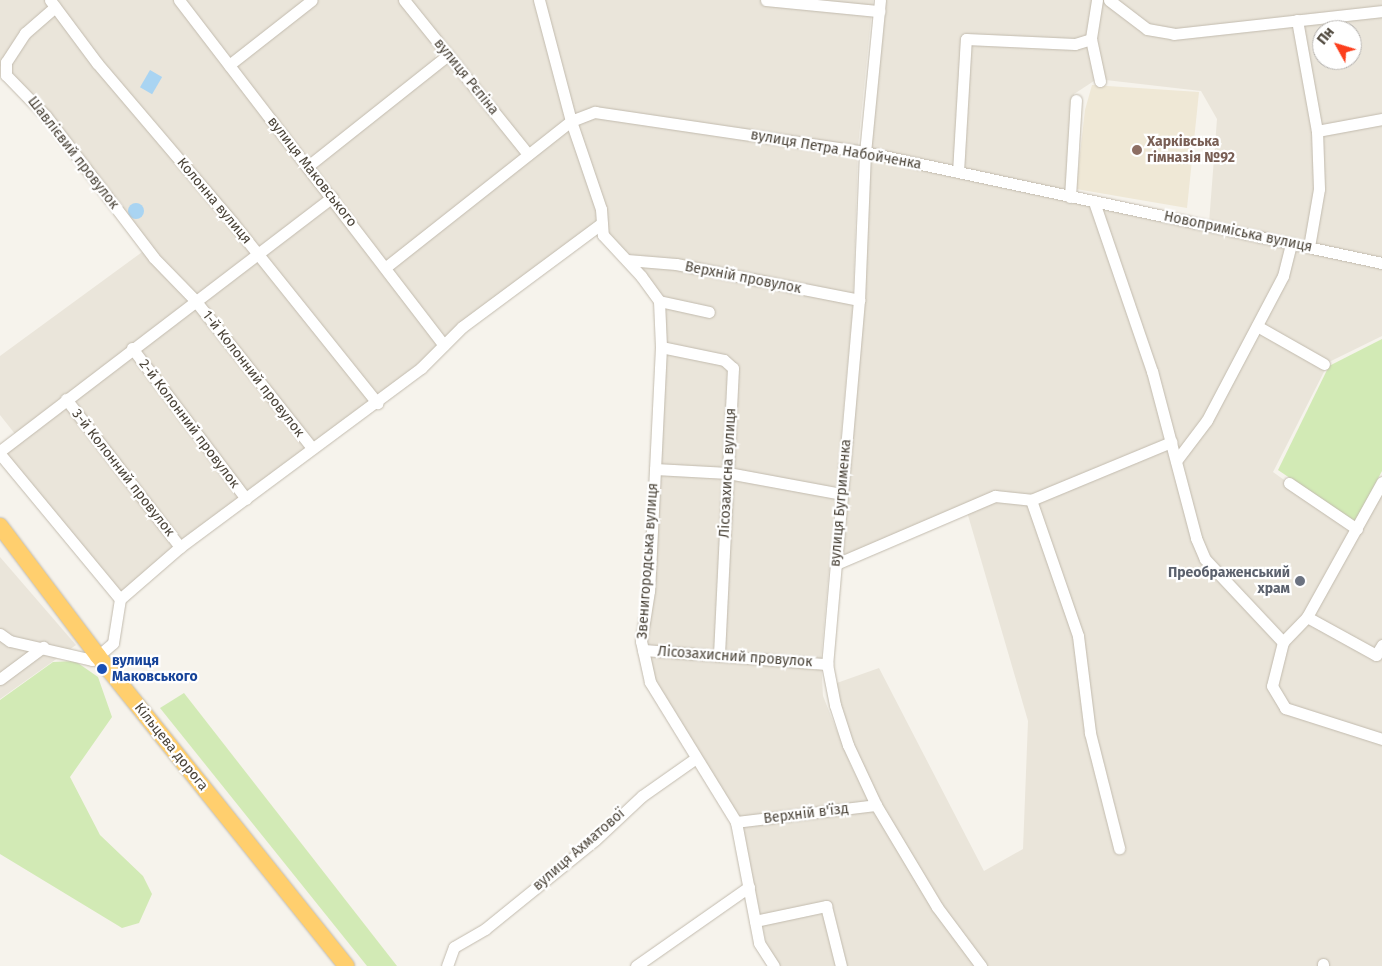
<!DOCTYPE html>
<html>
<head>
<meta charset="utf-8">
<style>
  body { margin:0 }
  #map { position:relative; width:1382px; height:966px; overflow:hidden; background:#f6f3ec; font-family:"Fira Sans",sans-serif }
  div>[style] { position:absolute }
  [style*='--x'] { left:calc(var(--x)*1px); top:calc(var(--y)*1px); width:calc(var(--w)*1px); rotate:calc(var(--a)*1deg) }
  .residential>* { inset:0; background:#eae5da }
  .education>* { inset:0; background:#efe8d6 }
  .green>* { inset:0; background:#d2eab5 }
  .water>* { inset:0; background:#a9d4f2; transform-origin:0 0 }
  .round { border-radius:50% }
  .roads { filter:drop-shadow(0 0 1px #c2bbae) drop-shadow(0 0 1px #c2bbae) }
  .minor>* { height:11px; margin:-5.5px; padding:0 5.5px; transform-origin:5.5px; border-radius:5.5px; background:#fff }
  .highway>* { height:16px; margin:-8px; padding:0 8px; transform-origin:8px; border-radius:8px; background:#ffcf6e }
  .dots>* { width:14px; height:14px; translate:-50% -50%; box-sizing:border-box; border:2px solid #fff; border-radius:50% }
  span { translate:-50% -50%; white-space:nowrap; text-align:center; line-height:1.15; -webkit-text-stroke:4.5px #fff; paint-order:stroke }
  .street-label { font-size:14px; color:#4b4439 }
  .education-label { font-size:14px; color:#785e54; font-weight:700 }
  .left { translate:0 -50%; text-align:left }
  .worship-label { font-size:14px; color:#5b616d; font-weight:700 }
  .right { translate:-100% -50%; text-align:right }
  .transit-label { font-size:14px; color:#164399; font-weight:700 }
  .north { position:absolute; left:1312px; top:20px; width:50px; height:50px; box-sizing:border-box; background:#fff; border:1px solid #b7b4b0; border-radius:50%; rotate:309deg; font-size:14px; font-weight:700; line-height:20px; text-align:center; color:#4b4439 }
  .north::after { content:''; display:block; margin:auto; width:18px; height:22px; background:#fc3f1d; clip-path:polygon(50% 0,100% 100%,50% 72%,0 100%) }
</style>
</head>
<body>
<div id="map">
  <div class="residential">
    <div style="clip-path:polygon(0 0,873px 0,858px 147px,853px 305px,821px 659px,823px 696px,851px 766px,887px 835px,975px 966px,780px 966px,766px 943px,740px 818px,653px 679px,647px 643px,666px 353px,663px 298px,594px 223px,417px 367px,120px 594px,3px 453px,19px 439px,0 415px,0 356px,149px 247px,10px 74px,0 66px)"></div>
    <div style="clip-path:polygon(evenodd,882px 0,1382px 0,1382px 260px,1209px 223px,1217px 119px,1201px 91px,1097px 79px,1074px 94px,1066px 199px,1382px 265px,1382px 336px,1329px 362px,1273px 472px,1358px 533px,1382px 491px,1382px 966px,985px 966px,942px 908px,886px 815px,851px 745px,834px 684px,879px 668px,984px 871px,1023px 849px,1028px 721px,965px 505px,840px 558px,868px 150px,882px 0,1322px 30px,1352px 30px,1352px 60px,1322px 60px,1322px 30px)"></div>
    <div style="clip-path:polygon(0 557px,76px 645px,0 699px)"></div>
  </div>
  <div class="education">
    <div style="clip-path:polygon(1092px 85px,1199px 92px,1187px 208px,1076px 189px,1085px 110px)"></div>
  </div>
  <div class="green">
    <div style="clip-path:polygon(1382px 339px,1382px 471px,1355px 522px,1278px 470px,1329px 366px)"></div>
    <div style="clip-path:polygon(75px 661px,98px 677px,112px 717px,70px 777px,100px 835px,143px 876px,152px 894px,139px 923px,122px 928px,0 854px,0 700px,53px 662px)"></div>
    <div style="clip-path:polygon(184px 693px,397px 966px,367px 966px,160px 708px)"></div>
  </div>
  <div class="water">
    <div style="left:150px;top:70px;width:14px;height:20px;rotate:30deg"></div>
    <div class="round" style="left:128px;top:203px;width:16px;height:16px"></div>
  </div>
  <div class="roads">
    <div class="minor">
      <div style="--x:50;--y:0;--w:79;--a:53.3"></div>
      <div style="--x:97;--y:63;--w:210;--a:49.6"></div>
      <div style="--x:233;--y:223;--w:231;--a:51.3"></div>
      <div style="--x:179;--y:0;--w:435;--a:52.5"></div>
      <div style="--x:404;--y:0;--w:198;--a:51.2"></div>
      <div style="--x:539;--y:0;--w:125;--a:75.2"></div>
      <div style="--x:571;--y:121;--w:93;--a:71.2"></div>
      <div style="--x:601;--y:209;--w:26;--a:86"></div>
      <div style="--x:603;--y:235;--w:56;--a:47.2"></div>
      <div style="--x:641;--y:276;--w:31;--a:54"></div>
      <div style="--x:659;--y:301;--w:46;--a:87.5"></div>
      <div style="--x:661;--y:347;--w:244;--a:92.8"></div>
      <div style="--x:649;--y:591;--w:51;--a:99.1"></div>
      <div style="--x:641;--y:641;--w:42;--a:77.6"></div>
      <div style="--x:650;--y:682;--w:164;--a:58.4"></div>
      <div style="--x:736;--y:822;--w:123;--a:79.2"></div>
      <div style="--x:759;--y:943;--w:27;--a:57"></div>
      <div style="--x:766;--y:0;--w:114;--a:5.6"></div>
      <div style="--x:880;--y:0;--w:153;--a:95.6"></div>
      <div style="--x:865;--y:152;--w:148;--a:92.3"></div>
      <div style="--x:859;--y:300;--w:365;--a:95"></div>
      <div style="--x:827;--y:664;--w:42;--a:79"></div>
      <div style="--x:835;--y:705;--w:42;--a:72"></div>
      <div style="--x:848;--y:745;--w:66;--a:65"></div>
      <div style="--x:876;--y:805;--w:119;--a:59.1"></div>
      <div style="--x:937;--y:907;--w:74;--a:53.3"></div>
      <div style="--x:1097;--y:0;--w:39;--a:99"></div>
      <div style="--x:1091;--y:39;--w:43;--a:77.9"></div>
      <div style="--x:1109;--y:0;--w:48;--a:37.3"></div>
      <div style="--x:1147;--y:29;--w:27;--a:10"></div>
      <div style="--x:1174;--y:34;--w:209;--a:-6.3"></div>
      <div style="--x:55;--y:7;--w:40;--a:139"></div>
      <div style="--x:25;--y:33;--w:35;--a:123"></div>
      <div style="--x:6;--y:62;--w:13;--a:90"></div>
      <div style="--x:6;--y:75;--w:57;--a:45.7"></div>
      <div style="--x:46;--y:116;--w:178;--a:52.7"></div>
      <div style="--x:154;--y:258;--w:57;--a:45.7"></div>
      <div style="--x:194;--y:299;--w:190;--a:51.6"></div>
      <div style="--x:1297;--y:20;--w:113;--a:79.8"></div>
      <div style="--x:1317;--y:131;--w:58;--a:88"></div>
      <div style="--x:1319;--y:189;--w:59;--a:99.8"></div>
      <div style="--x:229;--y:65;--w:105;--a:-38.1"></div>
      <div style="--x:1317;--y:131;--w:66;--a:-10.5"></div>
      <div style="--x:308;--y:166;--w:179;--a:-38.4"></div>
      <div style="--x:958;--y:172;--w:133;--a:-86.6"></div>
      <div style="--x:966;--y:39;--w:109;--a:2.6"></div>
      <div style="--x:1075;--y:44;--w:17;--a:-17"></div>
      <div style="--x:1070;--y:197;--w:97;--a:-86.5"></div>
      <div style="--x:1094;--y:202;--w:179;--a:71.1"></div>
      <div style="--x:1152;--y:371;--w:173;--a:75.2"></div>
      <div style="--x:1196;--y:538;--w:23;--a:67"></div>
      <div style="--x:1205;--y:559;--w:114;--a:46.8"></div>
      <div style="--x:627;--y:260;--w:49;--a:4.7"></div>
      <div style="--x:676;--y:264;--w:187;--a:11.1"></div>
      <div style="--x:386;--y:267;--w:236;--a:-38.3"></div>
      <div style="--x:571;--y:121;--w:26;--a:-21"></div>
      <div style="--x:595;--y:112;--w:273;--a:8.4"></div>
      <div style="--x:865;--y:152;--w:529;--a:12.12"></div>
      <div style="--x:659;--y:301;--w:51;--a:12.4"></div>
      <div style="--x:1257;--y:326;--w:77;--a:29.6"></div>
      <div style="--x:661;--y:347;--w:64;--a:11.7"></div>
      <div style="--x:724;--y:360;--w:12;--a:42"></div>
      <div style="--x:733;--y:368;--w:286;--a:92.8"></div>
      <div style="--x:132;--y:348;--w:189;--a:52.9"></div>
      <div style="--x:66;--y:399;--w:187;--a:52.4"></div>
      <div style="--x:0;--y:451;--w:418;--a:-37.4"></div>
      <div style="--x:0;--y:454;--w:188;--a:50.4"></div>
      <div style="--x:1176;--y:461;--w:51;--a:-52.9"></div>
      <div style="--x:1207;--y:420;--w:163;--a:-62.2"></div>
      <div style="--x:1283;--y:276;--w:34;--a:-76"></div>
      <div style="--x:655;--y:469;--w:73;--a:3.1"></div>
      <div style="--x:728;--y:473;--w:115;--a:10.5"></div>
      <div style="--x:1382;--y:482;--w:154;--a:119.1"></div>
      <div style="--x:1307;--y:617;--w:35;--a:134"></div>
      <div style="--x:1283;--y:642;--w:45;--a:104"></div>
      <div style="--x:1272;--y:686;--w:26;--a:59"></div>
      <div style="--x:1285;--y:708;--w:102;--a:17.7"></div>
      <div style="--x:1289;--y:483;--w:82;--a:34.1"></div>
      <div style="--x:1031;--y:500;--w:144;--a:70.9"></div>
      <div style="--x:1078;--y:636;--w:98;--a:82.9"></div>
      <div style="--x:1090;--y:733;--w:119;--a:75.8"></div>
      <div style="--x:836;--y:564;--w:173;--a:-23.2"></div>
      <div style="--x:995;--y:496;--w:36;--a:6"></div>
      <div style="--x:1031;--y:500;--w:152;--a:-22.5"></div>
      <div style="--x:1307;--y:617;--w:79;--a:28.8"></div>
      <div style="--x:1376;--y:655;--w:12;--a:-59"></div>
      <div style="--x:0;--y:634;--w:12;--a:35"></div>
      <div style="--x:10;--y:641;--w:84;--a:13"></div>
      <div style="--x:92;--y:660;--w:7;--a:-34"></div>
      <div style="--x:98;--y:656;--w:20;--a:-41"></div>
      <div style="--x:113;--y:643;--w:45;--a:-81"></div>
      <div style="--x:120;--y:599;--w:79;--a:-40.9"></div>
      <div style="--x:180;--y:547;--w:300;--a:-36.6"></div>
      <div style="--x:421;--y:368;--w:58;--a:-45"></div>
      <div style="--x:462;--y:327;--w:174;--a:-36.6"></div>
      <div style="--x:643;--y:650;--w:185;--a:4.4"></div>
      <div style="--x:0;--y:679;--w:54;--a:-36.7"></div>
      <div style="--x:736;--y:822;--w:141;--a:-6.9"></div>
      <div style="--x:755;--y:921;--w:73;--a:-11.9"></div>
      <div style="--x:826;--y:906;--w:62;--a:76"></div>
      <div style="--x:1323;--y:964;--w:2;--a:90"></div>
      <div style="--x:447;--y:966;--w:20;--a:-70"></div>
      <div style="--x:454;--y:947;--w:36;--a:-30"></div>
      <div style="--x:485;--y:929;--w:141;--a:-39"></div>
      <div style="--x:595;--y:840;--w:64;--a:-43.1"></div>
      <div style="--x:642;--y:796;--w:66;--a:-35.1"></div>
      <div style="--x:636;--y:966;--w:138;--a:-35"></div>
    </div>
    <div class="highway">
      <div style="--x:0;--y:526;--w:163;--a:53"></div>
      <div style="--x:98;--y:656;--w:397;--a:51.3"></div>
    </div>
  </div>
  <div class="dots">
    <div style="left:1137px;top:150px;background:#8d6e63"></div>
    <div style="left:1300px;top:581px;background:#6b7280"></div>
    <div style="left:102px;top:669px;background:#1a4fb4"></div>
  </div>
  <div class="street-label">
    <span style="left:466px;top:77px;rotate:51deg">вулиця Рєпіна</span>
    <span style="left:836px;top:150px;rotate:10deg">вулиця Петра Набойченка</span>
    <span style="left:73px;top:153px;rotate:52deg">Шавлієвий провулок</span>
    <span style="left:312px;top:172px;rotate:52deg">вулиця Маковського</span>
    <span style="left:214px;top:201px;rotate:50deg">Колонна вулиця</span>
    <span style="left:1238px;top:232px;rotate:12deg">Новоприміська вулиця</span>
    <span style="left:743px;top:278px;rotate:11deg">Верхній провулок</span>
    <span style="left:253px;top:374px;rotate:52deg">1-й Колонний провулок</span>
    <span style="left:189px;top:424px;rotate:53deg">2-й Колонний провулок</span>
    <span style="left:123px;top:473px;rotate:52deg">3-й Колонний провулок</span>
    <span style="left:728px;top:473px;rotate:-87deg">Лісозахисна вулиця</span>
    <span style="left:841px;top:503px;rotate:-85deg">вулиця Бугрименка</span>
    <span style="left:648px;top:561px;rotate:-86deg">Звенигородська вулиця</span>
    <span style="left:735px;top:657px;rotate:4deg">Лісозахисний провулок</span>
    <span style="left:171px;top:747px;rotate:51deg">Кільцева дорога</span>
    <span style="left:806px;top:814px;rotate:-7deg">Верхній в'їзд</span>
    <span style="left:579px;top:850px;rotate:-41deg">вулиця Ахматової</span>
  </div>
  <div class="education-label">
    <span class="left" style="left:1147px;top:150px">Харківська<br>гімназія №92</span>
  </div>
  <div class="worship-label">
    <span class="right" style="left:1290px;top:581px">Преображенський<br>храм</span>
  </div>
  <div class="transit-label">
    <span class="left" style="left:112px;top:669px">вулиця<br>Маковського</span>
  </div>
  <div class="north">Пн</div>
</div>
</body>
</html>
